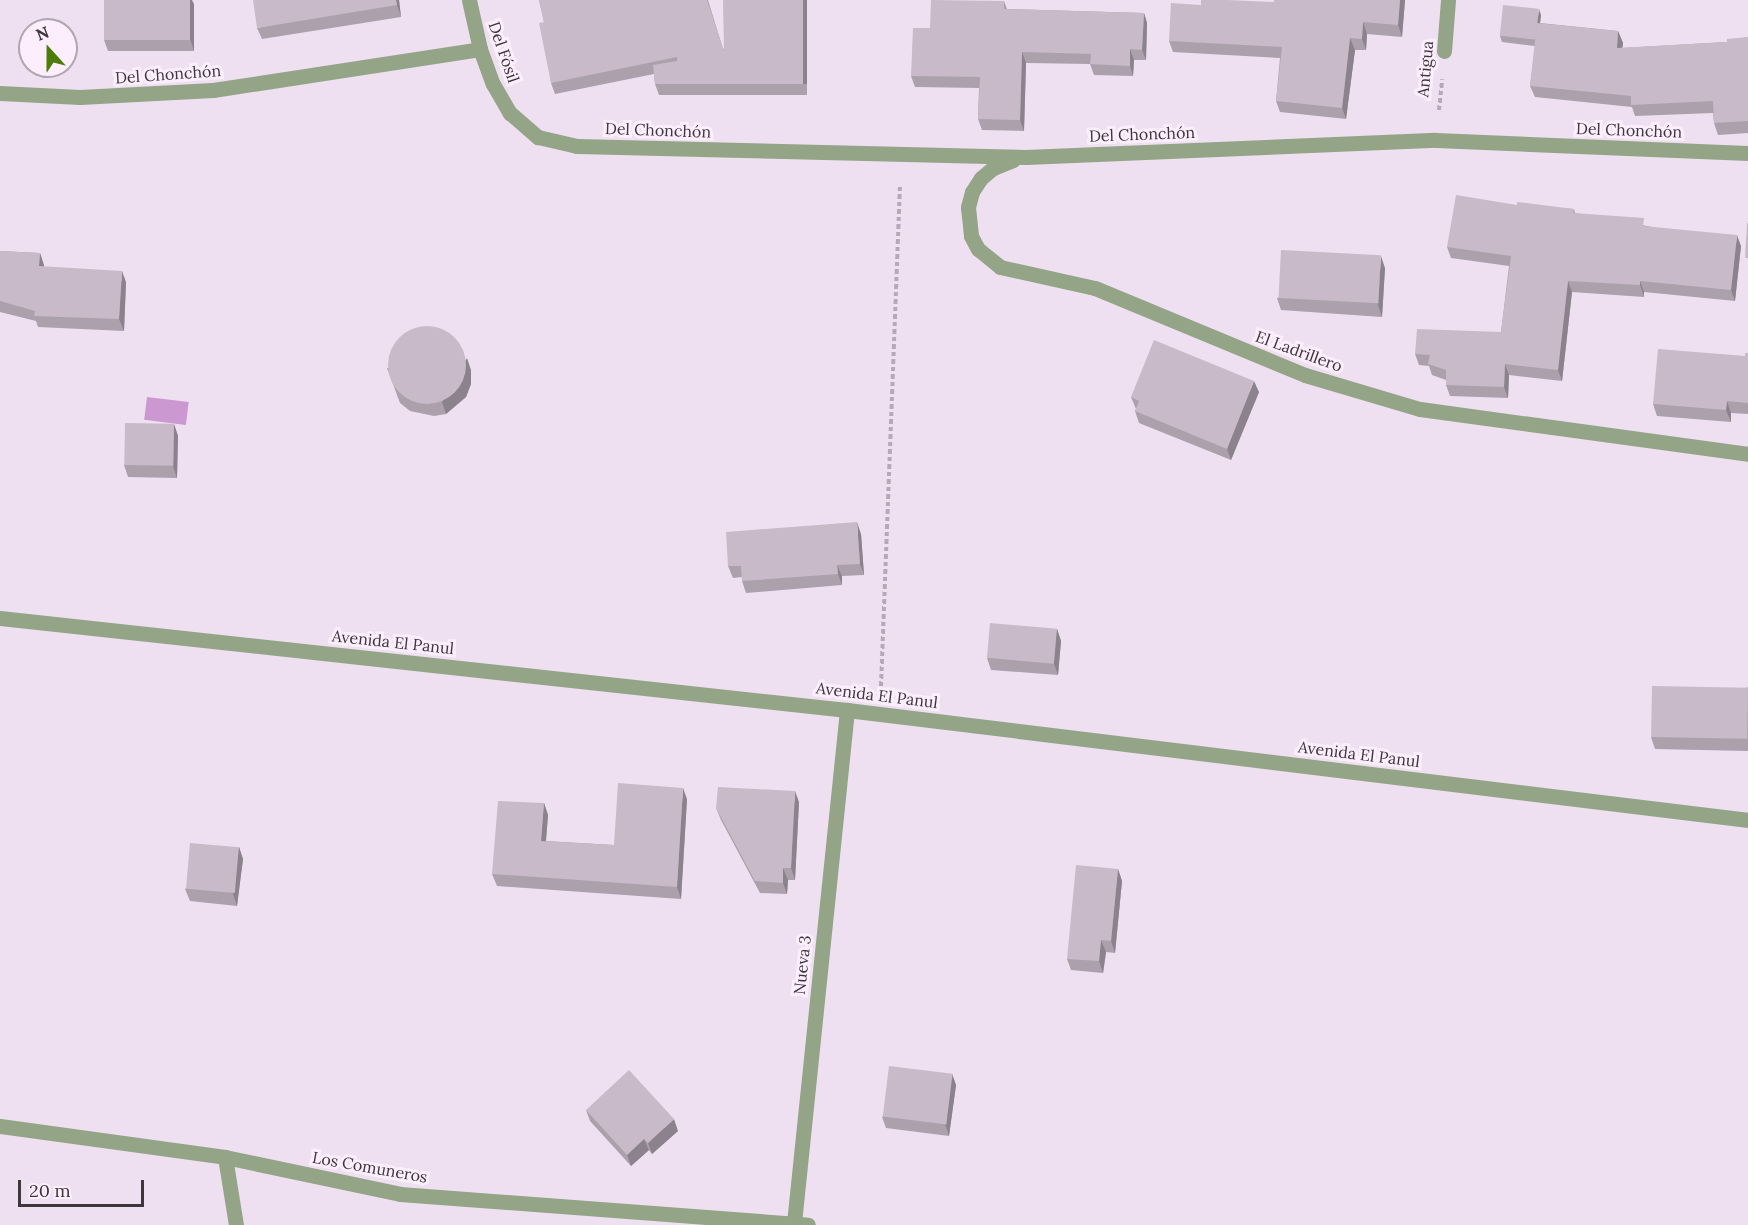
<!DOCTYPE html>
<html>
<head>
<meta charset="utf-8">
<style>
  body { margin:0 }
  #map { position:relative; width:1748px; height:1225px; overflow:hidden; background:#eee0f0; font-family:Lora,serif }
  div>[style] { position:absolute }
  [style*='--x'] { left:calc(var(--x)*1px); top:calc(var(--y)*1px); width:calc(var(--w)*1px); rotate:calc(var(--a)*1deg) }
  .water>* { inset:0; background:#cc98d2; transform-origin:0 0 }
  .path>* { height:4px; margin-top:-2px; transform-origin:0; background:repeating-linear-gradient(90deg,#b5a9b6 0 4.5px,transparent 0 7.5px) }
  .minor>* { height:15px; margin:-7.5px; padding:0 7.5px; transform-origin:7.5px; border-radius:7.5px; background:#94a487 }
  .wall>* { inset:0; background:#aca0ad }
  .shaded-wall>* { inset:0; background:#8c828d; transform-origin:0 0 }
  .building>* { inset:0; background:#c8bac9; transform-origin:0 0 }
  .round { border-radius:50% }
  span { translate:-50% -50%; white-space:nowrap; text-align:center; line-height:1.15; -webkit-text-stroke:6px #fceefd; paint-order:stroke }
  .street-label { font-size:16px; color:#3d373d }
  .north { position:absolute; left:18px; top:18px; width:60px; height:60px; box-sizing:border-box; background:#fceefd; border:2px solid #b0a5b0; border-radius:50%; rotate:339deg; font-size:16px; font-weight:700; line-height:24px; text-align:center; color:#3d373d }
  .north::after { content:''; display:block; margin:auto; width:21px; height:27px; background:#4d7d09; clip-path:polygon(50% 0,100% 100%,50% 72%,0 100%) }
  .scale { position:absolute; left:18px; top:1180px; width:126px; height:27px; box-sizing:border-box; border:3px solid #3d373d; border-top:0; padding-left:8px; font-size:18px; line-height:21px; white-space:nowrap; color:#3d373d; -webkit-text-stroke:4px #fceefd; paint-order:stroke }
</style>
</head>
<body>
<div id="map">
  <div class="water">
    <div style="left:147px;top:397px;width:42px;height:23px;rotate:7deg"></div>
  </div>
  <div class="path">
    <div style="--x:1439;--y:110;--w:31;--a:-84"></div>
    <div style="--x:881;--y:686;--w:502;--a:-87.83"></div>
  </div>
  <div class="minor">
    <div style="--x:469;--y:0;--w:50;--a:77.3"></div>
    <div style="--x:480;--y:49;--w:37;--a:70"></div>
    <div style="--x:493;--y:84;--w:34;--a:60"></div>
    <div style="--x:510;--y:113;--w:37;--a:41"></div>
    <div style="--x:538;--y:137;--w:40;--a:13"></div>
    <div style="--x:577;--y:146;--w:449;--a:1.4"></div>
    <div style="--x:1026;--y:157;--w:410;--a:-2.4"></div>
    <div style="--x:1436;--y:140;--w:312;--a:2.4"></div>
    <div style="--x:1444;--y:51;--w:51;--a:-85.5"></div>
    <div style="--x:0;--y:93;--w:80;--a:2.9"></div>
    <div style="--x:80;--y:97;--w:133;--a:-3"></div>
    <div style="--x:213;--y:90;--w:270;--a:-8.7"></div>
    <div style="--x:1013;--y:160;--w:22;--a:158"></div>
    <div style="--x:993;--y:168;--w:16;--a:140"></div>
    <div style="--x:981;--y:178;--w:17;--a:123"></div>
    <div style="--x:972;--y:192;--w:16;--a:105"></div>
    <div style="--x:968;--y:207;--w:29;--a:84"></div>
    <div style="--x:971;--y:236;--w:15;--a:62"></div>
    <div style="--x:978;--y:249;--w:28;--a:39"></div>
    <div style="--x:1000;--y:267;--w:97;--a:12.5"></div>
    <div style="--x:1095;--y:288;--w:227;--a:22.5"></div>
    <div style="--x:1305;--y:375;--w:120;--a:16.5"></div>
    <div style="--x:1420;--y:409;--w:331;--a:7.8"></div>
    <div style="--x:0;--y:618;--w:852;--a:6.2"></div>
    <div style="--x:847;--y:710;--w:908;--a:6.96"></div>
    <div style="--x:0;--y:1126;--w:227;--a:7.8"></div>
    <div style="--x:225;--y:1157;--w:179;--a:11.9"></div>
    <div style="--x:400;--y:1194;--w:409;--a:4.3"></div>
    <div style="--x:225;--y:1157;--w:69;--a:80.8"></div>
    <div style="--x:794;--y:1223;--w:516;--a:-84.1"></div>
  </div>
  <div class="wall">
    <div style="clip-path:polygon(399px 0,401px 17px,262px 39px,257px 28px)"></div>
    <div style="clip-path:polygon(539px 0,708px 0,723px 49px,807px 0,807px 95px,659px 95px,655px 84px,654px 74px,555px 94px,551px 83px,544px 22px)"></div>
    <div style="clip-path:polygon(1274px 0,1405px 0,1402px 37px,1367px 34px,1366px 50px,1355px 50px,1346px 119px,1280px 112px,1276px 101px,1280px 58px,1173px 52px,1169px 41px,1201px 5px,1274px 2px)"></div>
    <div style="clip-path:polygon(1004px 1px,1007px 9px,1144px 13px,1147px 23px,1146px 60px,1134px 60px,1133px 76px,1094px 75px,1090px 64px,1026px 63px,1024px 131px,982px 130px,978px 119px,979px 88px,915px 87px,911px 76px,930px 28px)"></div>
    <div style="clip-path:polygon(194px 4px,194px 51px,108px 51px,104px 40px)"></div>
    <div style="clip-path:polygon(1541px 15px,1540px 23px,1618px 31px,1623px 43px,1622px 48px,1727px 42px,1748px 37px,1748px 133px,1718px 135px,1714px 123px,1713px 113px,1635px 116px,1632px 107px,1535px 97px,1530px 86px,1535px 46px,1502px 42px,1500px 36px)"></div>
    <div style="clip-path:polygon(1517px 205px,1574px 209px,1575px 213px,1647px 226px,1741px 246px,1735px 301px,1644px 292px,1644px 297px,1572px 292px,1562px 381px,1509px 375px,1508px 398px,1450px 396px,1446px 385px,1446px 380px,1432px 375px,1429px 366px,1419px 365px,1415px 354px,1501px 332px,1509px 266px,1451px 258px,1447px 247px)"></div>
    <div style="clip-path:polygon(0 251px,40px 253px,44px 267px,126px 282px,124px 331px,38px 327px,36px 321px,0 312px)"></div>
    <div style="clip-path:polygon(1385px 268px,1382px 317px,1281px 310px,1277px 298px)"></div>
    <div style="clip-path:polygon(1748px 353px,1748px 414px,1731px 413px,1731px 422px,1657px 416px,1653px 404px,1745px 356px)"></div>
    <div style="clip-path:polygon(387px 368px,471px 370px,471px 384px,466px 397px,446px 414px,434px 416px,410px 411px,400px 403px)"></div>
    <div style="clip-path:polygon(1259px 392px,1231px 460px,1139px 423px,1135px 411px,1136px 409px,1131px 397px)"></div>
    <div style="clip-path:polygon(174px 424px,178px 436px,177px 478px,128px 477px,124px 465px)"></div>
    <div style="clip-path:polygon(861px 534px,864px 575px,842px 576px,842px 585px,746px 593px,742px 581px,742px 577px,733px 578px,728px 566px)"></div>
    <div style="clip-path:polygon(1057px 629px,1061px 641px,1058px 675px,991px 670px,987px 658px)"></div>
    <div style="clip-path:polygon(1748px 687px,1748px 751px,1655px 749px,1651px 737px)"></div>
    <div style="clip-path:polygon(687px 799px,681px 899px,497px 886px,492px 874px,544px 803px,548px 815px,546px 841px,614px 845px)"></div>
    <div style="clip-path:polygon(799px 802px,795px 880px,788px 880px,787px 894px,760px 893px,721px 820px,716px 808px)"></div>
    <div style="clip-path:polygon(239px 847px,243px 859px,237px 906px,190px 901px,185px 889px)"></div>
    <div style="clip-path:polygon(1118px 869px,1122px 881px,1115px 953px,1106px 952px,1103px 973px,1071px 970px,1067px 959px)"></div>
    <div style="clip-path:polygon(952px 1074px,956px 1085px,949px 1136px,886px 1128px,882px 1117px)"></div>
    <div style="clip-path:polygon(586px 1110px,678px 1131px,652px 1154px,649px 1150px,631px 1166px,590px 1121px)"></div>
  </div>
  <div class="shaded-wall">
    <div style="clip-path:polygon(190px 0,192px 0,194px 4px,194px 51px,190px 39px)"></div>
    <div style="clip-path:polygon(396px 0,399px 0,401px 17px,397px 5px)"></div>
    <div style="left:803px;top:0;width:4px;height:84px"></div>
    <div style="clip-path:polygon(1400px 0,1405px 0,1402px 37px,1398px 25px)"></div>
    <div style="clip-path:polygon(1539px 9px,1541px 15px,1537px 46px,1535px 41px)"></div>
    <div style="clip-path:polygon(1144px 13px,1147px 23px,1146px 60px,1142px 50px)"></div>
    <div style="clip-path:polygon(1363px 22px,1367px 34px,1366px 50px,1362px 39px)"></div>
    <div style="clip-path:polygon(1618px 31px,1623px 43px,1621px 60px,1617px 48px)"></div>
    <div style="clip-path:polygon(1350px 38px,1355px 50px,1346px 119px,1342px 108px)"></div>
    <div style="clip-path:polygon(1130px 49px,1134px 60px,1133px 76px,1130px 66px)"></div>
    <div style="clip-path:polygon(1022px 52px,1026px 63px,1024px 131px,1020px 120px)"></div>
    <div style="clip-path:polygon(1737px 235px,1741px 246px,1735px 301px,1731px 290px)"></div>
    <div style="clip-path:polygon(40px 253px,44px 265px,43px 278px,39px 266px)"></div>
    <div style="clip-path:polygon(1381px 256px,1385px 268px,1382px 317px,1378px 305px)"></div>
    <div style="clip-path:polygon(122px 271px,126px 282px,124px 331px,119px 319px)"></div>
    <div style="clip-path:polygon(1568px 281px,1572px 292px,1562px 381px,1558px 370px)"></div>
    <div style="clip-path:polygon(1640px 281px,1644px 292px,1644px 297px,1640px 285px)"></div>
    <div style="clip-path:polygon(467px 358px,471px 370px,471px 384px,466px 397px,446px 414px,442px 402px)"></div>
    <div style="clip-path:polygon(1505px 364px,1509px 375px,1508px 398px,1504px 387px)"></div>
    <div style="clip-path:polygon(1254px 381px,1259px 392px,1231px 460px,1227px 449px)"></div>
    <div style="clip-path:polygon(1727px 401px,1731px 413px,1731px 422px,1726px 410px)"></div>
    <div style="clip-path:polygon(174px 424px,178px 436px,177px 478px,173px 466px)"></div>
    <div style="clip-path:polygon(857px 522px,861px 534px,864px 575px,860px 564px)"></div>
    <div style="clip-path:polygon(837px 565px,842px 576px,842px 585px,838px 574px)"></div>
    <div style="clip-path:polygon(1057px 629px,1061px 641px,1058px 675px,1054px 664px)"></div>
    <div style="clip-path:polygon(683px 788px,687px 799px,681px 899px,677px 887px)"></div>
    <div style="clip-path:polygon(795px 791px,799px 802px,795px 880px,791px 868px)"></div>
    <div style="clip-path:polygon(544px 803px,548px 815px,545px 852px,541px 841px)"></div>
    <div style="clip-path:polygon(239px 847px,243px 859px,237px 906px,233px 894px)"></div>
    <div style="clip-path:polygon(783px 868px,788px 880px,787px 894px,783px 883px)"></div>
    <div style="clip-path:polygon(1118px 869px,1122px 881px,1115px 953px,1111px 941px)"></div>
    <div style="clip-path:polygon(1101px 940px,1106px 952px,1103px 973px,1099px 961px)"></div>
    <div style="clip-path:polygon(952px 1074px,956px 1085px,949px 1136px,945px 1124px)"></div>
    <div style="clip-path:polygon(674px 1119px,678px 1131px,652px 1154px,648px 1143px)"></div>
    <div style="clip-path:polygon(644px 1139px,649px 1150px,631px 1166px,627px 1155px)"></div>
  </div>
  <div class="building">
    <div style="left:104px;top:0;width:86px;height:40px"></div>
    <div style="clip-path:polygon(253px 0,396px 0,397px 5px,257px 28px)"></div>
    <div style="clip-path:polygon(539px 0,707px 0,724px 51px,723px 0,803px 0,803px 84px,655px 84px,653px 65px,677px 61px,677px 57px,551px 83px,539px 23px,544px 22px)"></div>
    <div style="clip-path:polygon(931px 0,1004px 1px,1004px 9px,1144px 13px,1142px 50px,1130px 49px,1130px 66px,1090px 64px,1091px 54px,1022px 52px,1020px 120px,978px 119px,980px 77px,911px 76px,913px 28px,930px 28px)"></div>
    <div style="clip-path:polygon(1201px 0,1227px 0,1274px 2px,1274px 0,1400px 0,1398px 25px,1363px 22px,1362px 39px,1350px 38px,1342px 108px,1276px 101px,1282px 47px,1169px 41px,1171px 3px,1201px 5px)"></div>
    <div style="left:1503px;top:5px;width:36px;height:31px;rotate:6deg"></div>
    <div style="clip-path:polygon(1537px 23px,1618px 31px,1617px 48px,1727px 42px,1727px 39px,1748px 37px,1748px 121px,1714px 123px,1713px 101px,1631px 105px,1631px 96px,1530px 86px)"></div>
    <div style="clip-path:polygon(1456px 195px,1517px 205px,1517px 202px,1574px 209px,1573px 213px,1644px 218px,1643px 226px,1737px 235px,1731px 290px,1640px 281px,1640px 285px,1568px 281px,1558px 370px,1505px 364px,1504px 387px,1446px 385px,1446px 370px,1428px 364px,1430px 355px,1415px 354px,1417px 329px,1501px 332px,1511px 256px,1447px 247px)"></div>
    <div style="clip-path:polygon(1747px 223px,1748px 223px,1748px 258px,1745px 258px)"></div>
    <div style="left:1281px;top:250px;width:100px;height:48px;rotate:3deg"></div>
    <div style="clip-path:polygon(0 251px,40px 253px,39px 266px,122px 271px,119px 319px,34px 316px,35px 311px,0 301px)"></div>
    <div class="round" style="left:388px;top:326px;width:78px;height:78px"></div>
    <div style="clip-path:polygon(1154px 340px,1254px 381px,1227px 449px,1135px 411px,1139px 401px,1131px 397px)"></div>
    <div style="clip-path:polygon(1658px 349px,1745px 356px,1745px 353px,1748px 353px,1748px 403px,1727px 401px,1726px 410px,1653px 404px)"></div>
    <div style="left:125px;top:423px;width:49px;height:42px;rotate:1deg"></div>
    <div style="clip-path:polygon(857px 522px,860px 564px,837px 565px,838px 574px,742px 581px,741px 566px,728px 566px,726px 532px)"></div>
    <div style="left:990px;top:623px;width:67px;height:35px;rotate:5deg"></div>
    <div style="left:1652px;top:686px;width:96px;height:51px;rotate:1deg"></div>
    <div style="clip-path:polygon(618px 783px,683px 788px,677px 887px,492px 874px,498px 801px,544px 803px,541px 841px,614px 845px)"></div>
    <div style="clip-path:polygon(718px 787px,795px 791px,791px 868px,783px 868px,783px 883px,755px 881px,716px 808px)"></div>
    <div style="left:190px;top:843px;width:49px;height:46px;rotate:5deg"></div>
    <div style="clip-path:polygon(1076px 865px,1118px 869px,1111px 941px,1101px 940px,1099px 961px,1067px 959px)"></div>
    <div style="left:889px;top:1066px;width:64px;height:51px;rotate:7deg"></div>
    <div style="clip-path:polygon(629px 1070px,674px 1119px,648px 1143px,644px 1139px,627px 1155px,586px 1110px)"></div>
  </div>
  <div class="street-label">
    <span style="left:504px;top:52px;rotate:71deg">Del Fósil</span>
    <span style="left:1425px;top:69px;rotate:-85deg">Antigua</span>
    <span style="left:168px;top:74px;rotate:-4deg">Del Chonchón</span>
    <span style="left:658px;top:130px;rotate:2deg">Del Chonchón</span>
    <span style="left:1629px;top:130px;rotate:2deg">Del Chonchón</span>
    <span style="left:1142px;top:134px;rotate:-2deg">Del Chonchón</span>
    <span style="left:1299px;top:351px;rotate:20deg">El Ladrillero</span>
    <span style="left:393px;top:642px;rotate:6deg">Avenida El Panul</span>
    <span style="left:877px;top:695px;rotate:7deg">Avenida El Panul</span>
    <span style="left:1359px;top:754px;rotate:7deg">Avenida El Panul</span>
    <span style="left:802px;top:965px;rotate:-84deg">Nueva 3</span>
    <span style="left:370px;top:1167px;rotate:10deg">Los Comuneros</span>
  </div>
  <div class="north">N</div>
  <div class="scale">20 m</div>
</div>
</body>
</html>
